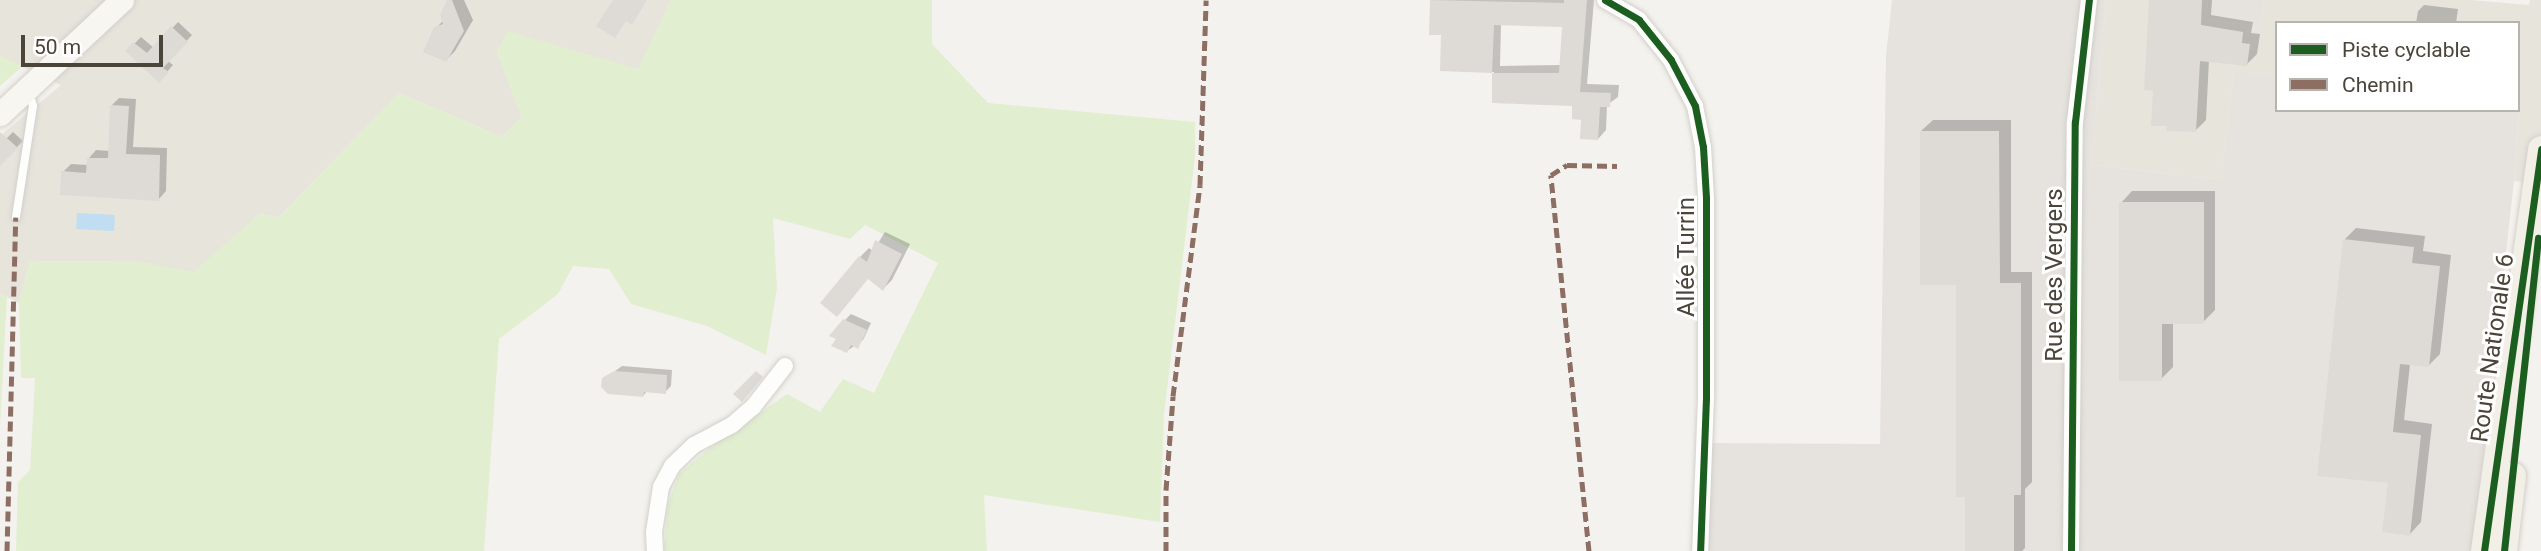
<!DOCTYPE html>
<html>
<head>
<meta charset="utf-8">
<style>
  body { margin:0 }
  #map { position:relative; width:2541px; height:551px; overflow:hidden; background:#f4f2ee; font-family:Roboto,sans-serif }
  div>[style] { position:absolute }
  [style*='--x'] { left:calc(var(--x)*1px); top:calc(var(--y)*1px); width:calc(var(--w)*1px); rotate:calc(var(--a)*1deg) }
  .residential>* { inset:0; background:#e7e4dc }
  .industrial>* { inset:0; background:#e6e2de }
  .green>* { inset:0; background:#e1eecf }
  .water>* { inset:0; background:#c0ddf1; transform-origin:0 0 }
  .shadow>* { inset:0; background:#0003 }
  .building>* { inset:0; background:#dedbd6 }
  .roads { filter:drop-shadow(0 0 2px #d2d0cb) drop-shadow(0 0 2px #d2d0cb) }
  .lane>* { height:8px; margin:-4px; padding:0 4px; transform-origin:4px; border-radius:4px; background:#fdfdfc }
  .street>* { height:16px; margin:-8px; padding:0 8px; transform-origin:8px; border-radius:8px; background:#fdfdfc }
  .secondary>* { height:23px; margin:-11.5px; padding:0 11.5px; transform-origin:11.5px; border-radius:11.5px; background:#f7f6f1 }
  .primary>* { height:26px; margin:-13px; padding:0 13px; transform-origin:13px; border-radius:13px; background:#f2efe6 }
  .quiet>* { height:5px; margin-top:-2.5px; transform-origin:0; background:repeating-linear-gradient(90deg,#8d6e63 0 10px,transparent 0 15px) }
  .cycleway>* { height:7px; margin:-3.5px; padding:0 3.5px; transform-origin:3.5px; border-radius:3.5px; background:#1b5e20 }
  span { translate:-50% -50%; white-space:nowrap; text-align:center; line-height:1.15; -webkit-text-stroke:6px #fff; paint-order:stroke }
  .street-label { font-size:24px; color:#4b4439 }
  .legend { position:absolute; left:2275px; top:21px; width:245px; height:91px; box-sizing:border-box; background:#fff; border:2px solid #b7b4b0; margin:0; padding:9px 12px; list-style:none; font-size:21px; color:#4b4439 }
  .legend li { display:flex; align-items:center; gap:14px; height:35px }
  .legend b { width:35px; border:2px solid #b7b4b0 }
  .scale { position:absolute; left:21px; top:35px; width:142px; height:32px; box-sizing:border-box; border:4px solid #4b4439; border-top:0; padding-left:9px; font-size:21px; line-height:24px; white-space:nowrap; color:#4b4439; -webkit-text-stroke:5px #fff; paint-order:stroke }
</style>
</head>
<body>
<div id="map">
  <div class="residential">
    <div style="clip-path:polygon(0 0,671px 0,639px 69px,497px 52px,522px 117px,502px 137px,399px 93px,278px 218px,261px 213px,193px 273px,141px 262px,30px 261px,19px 303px,0 293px,0 136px,61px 85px,0 56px)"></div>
    <div style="clip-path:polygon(2106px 0,2208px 0,2206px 19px,2260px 26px,2264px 0,2471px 0,2529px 5px,2530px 0,2541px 0,2541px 184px,2514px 181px,2519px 103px,2518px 23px,2277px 23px,2277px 78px,2234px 74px,2221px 180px,2091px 165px)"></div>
  </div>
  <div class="industrial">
    <div style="clip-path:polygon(1892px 0,2106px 0,2091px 165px,2221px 180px,2234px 73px,2277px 78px,2277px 110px,2518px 110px,2519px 102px,2514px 181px,2473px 551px,1708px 551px,1712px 443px,1880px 444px,1886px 56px)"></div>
    <div style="clip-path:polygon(2208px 0,2264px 0,2260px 26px,2206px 19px)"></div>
  </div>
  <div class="green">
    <div style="clip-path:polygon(671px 0,932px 0,932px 44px,988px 103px,1195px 122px,1195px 156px,1164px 415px,1160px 522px,984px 495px,987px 551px,664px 551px,668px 504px,679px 474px,710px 448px,787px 394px,820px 412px,843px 379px,874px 393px,938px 263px,865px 225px,850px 239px,773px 218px,777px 288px,766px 355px,707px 326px,631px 304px,609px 269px,573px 266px,558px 294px,499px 339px,484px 551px,16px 551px,18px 482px,30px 470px,35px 378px,21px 378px,19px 303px,30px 261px,141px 262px,193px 272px,261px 213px,278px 218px,399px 93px,502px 137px,522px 117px,497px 52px,507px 31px,638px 69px)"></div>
    <div style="clip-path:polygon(0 56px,23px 66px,0 86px)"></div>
    <div style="clip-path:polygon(0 293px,7px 296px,0 427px)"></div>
  </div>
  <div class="water">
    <div style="left:77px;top:213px;width:38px;height:16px;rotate:3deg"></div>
  </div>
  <div class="shadow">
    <div style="clip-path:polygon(449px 0,464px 0,473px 20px,455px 51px,446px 60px,436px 28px,444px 20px)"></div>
    <div style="clip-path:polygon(evenodd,1432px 0,1594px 0,1587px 84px,1619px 85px,1618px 97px,1607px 105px,1606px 130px,1598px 139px,1574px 104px,1493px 102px,1494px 72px,1442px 70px,1443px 34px,1431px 33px,1432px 0,1501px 24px,1564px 26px,1561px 65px,1500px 66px,1501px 24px)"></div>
    <div style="clip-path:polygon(2150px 0,2212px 0,2211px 15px,2253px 22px,2251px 33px,2260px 34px,2257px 54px,2247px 64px,2209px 60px,2206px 120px,2196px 130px,2154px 89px)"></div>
    <div style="clip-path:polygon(2424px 5px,2458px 9px,2456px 23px,2416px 23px,2418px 11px)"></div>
    <div style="clip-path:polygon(178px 22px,192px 35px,168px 61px,173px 65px,159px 81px,127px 51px,141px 37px,154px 48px)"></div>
    <div style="clip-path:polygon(119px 98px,136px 99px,133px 147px,167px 148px,166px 191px,159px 199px,63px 172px,71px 164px,88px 165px,89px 158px,96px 150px,110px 151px,112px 105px)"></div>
    <div style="clip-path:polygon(1933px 120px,2011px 120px,2011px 272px,2032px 272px,2032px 482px,2025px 489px,2025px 548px,2022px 551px,1967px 551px,1957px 283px,1921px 131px)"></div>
    <div style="clip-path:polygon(13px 132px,23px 141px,0 164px,0 145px)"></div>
    <div style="clip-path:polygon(2132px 191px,2215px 191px,2215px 310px,2203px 322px,2173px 322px,2173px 367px,2161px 379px,2121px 203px)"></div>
    <div style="clip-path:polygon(2356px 228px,2425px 236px,2423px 251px,2451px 255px,2440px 354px,2428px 366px,2410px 364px,2404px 420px,2432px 424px,2421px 522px,2410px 534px,2389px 482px,2344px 240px)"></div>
    <div style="clip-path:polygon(885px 232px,910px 244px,892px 280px,883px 289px,860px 257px,869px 248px,873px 251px)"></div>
    <div style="clip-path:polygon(851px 314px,871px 323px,863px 340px,847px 351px,845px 320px)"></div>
    <div style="clip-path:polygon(622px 366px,672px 370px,671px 386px,665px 392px,647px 391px,643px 396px,604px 379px)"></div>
  </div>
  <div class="building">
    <div style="clip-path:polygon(447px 0,452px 0,464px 31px,446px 62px,423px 52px,434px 27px,443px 24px,440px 15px)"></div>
    <div style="clip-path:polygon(613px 0,647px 0,632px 25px,626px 21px,615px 38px,596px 26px)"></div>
    <div style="clip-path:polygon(evenodd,1430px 0,1564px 3px,1564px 0,1587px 0,1580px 92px,1611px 93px,1610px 107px,1600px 107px,1598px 140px,1580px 139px,1581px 120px,1572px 119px,1572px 106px,1492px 103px,1492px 73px,1440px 71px,1441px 35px,1429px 35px,1430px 0,1494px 25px,1562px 27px,1559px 73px,1492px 73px,1494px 25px)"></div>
    <div style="clip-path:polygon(2149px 0,2202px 0,2201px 25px,2243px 32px,2242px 43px,2250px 44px,2247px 66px,2200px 61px,2196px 132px,2166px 131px,2167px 126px,2151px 126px,2153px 91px,2144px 90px)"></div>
    <div style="clip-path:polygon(171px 26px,188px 42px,163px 68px,169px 72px,159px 83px,125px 51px,133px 42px,147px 53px)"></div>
    <div style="clip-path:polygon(110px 105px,129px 106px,126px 154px,160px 155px,159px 201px,60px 195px,61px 171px,86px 173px,87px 158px,108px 158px)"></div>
    <div style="clip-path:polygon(1920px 131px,1999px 131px,2000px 283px,2021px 283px,2021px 495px,2014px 495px,2014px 551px,1965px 551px,1965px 497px,1956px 497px,1956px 285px,1920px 285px)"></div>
    <div style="clip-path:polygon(0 132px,18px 148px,0 166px)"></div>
    <div style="clip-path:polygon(2119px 202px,2204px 202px,2204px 324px,2162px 324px,2162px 381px,2119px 381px)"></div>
    <div style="clip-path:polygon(2343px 239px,2414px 247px,2412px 263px,2440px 266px,2429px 367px,2400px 364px,2393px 432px,2421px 435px,2410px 536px,2382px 532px,2388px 483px,2317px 476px)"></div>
    <div style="clip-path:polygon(875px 240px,902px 254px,883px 291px,868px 279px,837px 317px,820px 303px,859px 256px,867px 262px)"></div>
    <div style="clip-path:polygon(843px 319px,867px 330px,858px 349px,851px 345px,847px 353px,831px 346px,836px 339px,829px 336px)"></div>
    <div style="clip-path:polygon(614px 371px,667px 375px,666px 394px,644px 392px,643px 397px,608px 394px,601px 387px,602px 378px)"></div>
    <div style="clip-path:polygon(756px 371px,763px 377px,742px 402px,733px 394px)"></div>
  </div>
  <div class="roads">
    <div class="lane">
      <div style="--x:16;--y:217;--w:112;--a:-81.3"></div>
      <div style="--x:33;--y:106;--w:15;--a:-106"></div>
    </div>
    <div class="street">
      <div style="--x:1605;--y:0;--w:39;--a:30"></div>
      <div style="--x:1639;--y:20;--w:51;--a:51.3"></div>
      <div style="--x:1671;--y:60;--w:52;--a:62.4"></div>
      <div style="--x:1695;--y:106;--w:42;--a:79"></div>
      <div style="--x:1703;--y:147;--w:51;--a:86.6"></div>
      <div style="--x:1706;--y:198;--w:200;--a:90"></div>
      <div style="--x:1706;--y:398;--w:153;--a:92.2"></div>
      <div style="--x:655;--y:551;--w:19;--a:-93"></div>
      <div style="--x:654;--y:532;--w:46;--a:-81.2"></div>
      <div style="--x:661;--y:487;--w:24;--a:-62"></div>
      <div style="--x:672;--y:466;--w:30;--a:-44"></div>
      <div style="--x:694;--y:445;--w:43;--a:-27.8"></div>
      <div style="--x:732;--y:425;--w:28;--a:-41"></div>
      <div style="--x:753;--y:407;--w:52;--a:-52"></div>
      <div style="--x:2071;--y:551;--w:429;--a:-89.5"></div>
      <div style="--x:2075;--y:122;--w:123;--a:-83.5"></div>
    </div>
    <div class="secondary">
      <div style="--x:0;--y:114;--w:167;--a:-43.1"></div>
    </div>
    <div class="primary">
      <div style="--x:2484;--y:551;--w:406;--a:-81.9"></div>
      <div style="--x:2504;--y:551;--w:76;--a:-83.2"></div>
    </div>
  </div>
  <div class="quiet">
    <div style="--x:7;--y:551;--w:334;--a:-88.5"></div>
    <div style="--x:1166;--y:551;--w:61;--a:-90"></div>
    <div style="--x:1166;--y:490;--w:94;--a:-85.7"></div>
    <div style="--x:1173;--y:396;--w:213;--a:-82.7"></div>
    <div style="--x:1200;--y:185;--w:185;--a:-88.1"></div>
    <div style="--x:1589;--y:551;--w:378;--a:-95.8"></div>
    <div style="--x:1551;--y:175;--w:19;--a:-32"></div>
    <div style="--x:1567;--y:165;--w:50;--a:1.1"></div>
  </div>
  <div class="cycleway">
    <div style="--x:1605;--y:0;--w:39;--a:30"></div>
    <div style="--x:1639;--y:20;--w:51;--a:51.3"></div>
    <div style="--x:1671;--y:60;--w:52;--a:62.4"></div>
    <div style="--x:1695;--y:106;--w:42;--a:79"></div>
    <div style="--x:1703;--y:147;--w:51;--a:86.6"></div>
    <div style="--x:1706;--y:198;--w:200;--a:90"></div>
    <div style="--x:1706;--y:398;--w:153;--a:92.2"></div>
    <div style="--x:2071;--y:551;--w:429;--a:-89.5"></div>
    <div style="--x:2075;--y:122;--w:123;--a:-83.5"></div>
    <div style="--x:2484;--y:551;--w:406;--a:-81.9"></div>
    <div style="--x:2504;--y:551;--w:315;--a:-83.8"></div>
  </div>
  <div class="street-label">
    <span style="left:1687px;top:257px;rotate:-90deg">Allée Turrin</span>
    <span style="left:2055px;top:275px;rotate:-90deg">Rue des Vergers</span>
    <span style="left:2493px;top:348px;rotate:-82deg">Route Nationale 6</span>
  </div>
  <ul class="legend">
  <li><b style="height:9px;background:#1b5e20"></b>Piste cyclable</li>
  <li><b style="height:9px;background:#8d6e63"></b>Chemin</li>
  </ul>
  <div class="scale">50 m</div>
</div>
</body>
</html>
